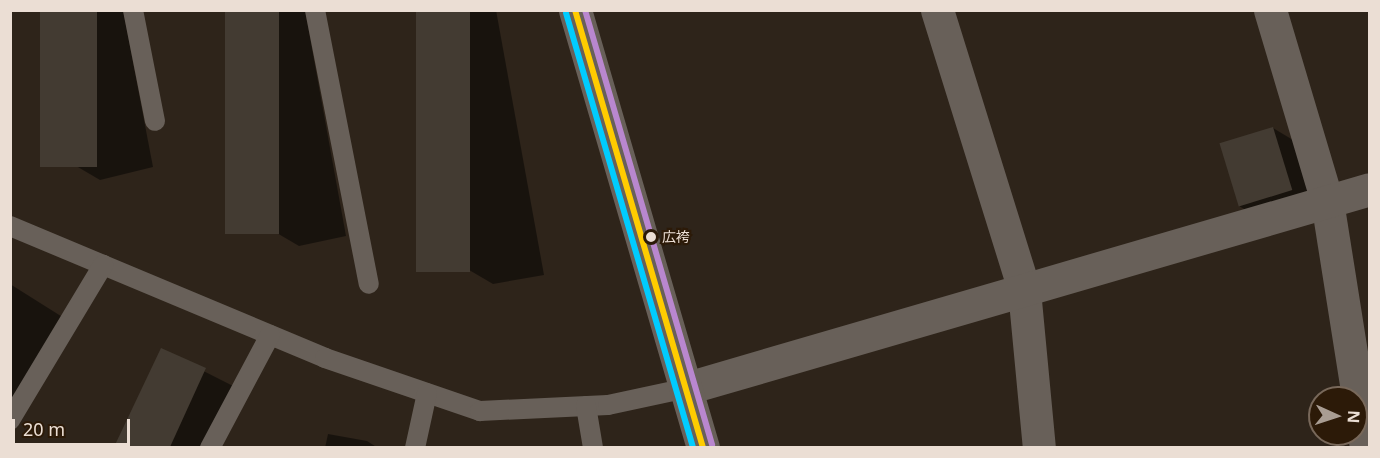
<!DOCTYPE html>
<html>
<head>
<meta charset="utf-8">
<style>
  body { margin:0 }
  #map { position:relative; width:1380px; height:458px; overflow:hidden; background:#2e241a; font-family:"Noto Sans","Noto Sans JP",sans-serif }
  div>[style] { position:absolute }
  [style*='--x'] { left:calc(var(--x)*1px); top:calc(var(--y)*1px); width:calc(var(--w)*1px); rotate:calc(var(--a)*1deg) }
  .shadow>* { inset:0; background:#0007 }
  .building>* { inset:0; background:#433b32; transform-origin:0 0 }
  .service>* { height:20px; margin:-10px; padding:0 10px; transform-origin:10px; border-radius:10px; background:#686059 }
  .minor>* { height:33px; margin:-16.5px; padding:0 16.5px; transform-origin:16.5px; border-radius:16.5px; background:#686059 }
  .tertiary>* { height:33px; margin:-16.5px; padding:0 16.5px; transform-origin:16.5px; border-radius:16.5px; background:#686059 }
  .bus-1>* { height:6px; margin:-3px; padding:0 3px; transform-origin:3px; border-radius:3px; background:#fc0 }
  .bus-2>* { height:6px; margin:-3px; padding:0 3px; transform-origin:3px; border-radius:3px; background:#0cf }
  .bus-3>* { height:6px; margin:-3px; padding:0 3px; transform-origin:3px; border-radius:3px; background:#b987cf }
  .dots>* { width:16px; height:16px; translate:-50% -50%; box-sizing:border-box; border:3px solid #2c1a08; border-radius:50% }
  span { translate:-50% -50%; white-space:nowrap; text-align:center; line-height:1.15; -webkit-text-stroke:4.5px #2c1a08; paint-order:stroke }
  .bus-label { font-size:14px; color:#ebded4 }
  .left { translate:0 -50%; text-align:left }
  .frame { position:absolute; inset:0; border:12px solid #ebded4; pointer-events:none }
  .north { position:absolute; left:1308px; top:386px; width:60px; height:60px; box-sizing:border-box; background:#2c1a08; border:2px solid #78685a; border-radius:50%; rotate:93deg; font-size:16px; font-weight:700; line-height:24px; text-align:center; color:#ebded4 }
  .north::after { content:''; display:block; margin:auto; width:21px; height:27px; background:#a99d93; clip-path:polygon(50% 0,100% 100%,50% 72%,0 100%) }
  .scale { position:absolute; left:12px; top:419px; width:118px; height:27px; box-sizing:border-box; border:3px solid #ebded4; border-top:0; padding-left:8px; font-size:18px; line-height:21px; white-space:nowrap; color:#ebded4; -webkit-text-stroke:4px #2c1a08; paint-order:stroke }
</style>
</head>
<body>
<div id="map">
  <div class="shadow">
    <div style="clip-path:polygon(42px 10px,123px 10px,153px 167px,100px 180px,71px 163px)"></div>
    <div style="clip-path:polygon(226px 10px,305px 10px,346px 236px,299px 246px,270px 229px)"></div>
    <div style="clip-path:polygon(417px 10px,496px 10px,544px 275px,493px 284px,464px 267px)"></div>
    <div style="clip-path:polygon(1273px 128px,1293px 140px,1311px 202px,1259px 218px,1239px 206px)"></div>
    <div style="clip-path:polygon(10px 284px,64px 318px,10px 410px)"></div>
    <div style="clip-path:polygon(162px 350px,235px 387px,207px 448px,116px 448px)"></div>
    <div style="clip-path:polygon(328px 434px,367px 441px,378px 448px,325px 448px)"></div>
  </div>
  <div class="building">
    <div style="left:40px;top:10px;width:57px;height:157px"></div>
    <div style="left:225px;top:10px;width:54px;height:224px"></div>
    <div style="left:416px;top:10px;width:54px;height:262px"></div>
    <div style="left:1273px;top:127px;width:66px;height:56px;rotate:73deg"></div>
    <div style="clip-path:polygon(161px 348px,206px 368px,170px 447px,114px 447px)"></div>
  </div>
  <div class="service">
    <div style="--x:133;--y:10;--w:113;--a:78.8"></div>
    <div style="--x:315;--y:10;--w:279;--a:78.9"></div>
    <div style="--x:10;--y:226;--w:342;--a:22.7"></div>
    <div style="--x:325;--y:358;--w:164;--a:18.9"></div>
    <div style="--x:480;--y:411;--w:128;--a:-2.7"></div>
    <div style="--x:608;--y:405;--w:81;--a:-12.1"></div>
    <div style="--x:586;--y:406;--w:43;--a:80.5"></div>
    <div style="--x:10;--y:420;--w:181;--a:-59"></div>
    <div style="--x:210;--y:448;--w:128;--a:-62"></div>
    <div style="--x:415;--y:448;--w:56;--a:-77.7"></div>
  </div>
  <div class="minor">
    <div style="--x:937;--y:10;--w:293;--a:72.7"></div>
    <div style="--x:1024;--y:290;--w:159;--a:84.6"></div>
    <div style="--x:1270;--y:10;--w:199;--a:73.4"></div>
    <div style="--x:1327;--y:201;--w:250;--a:81"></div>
    <div style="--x:687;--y:388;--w:711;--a:-16.24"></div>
  </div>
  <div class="tertiary">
    <div style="--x:575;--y:10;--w:456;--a:73.7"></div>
  </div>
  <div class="bus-1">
    <div style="--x:575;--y:10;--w:456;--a:73.7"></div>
  </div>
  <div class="bus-2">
    <div style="--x:566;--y:13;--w:453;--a:73.7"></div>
  </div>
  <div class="bus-3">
    <div style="--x:585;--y:10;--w:453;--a:73.7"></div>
  </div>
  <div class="dots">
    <div style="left:651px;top:237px;background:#ebded4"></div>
  </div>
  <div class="bus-label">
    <span class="left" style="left:662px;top:237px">広袴</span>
  </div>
  <div class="frame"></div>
  <div class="north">N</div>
  <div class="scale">20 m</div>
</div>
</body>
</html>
